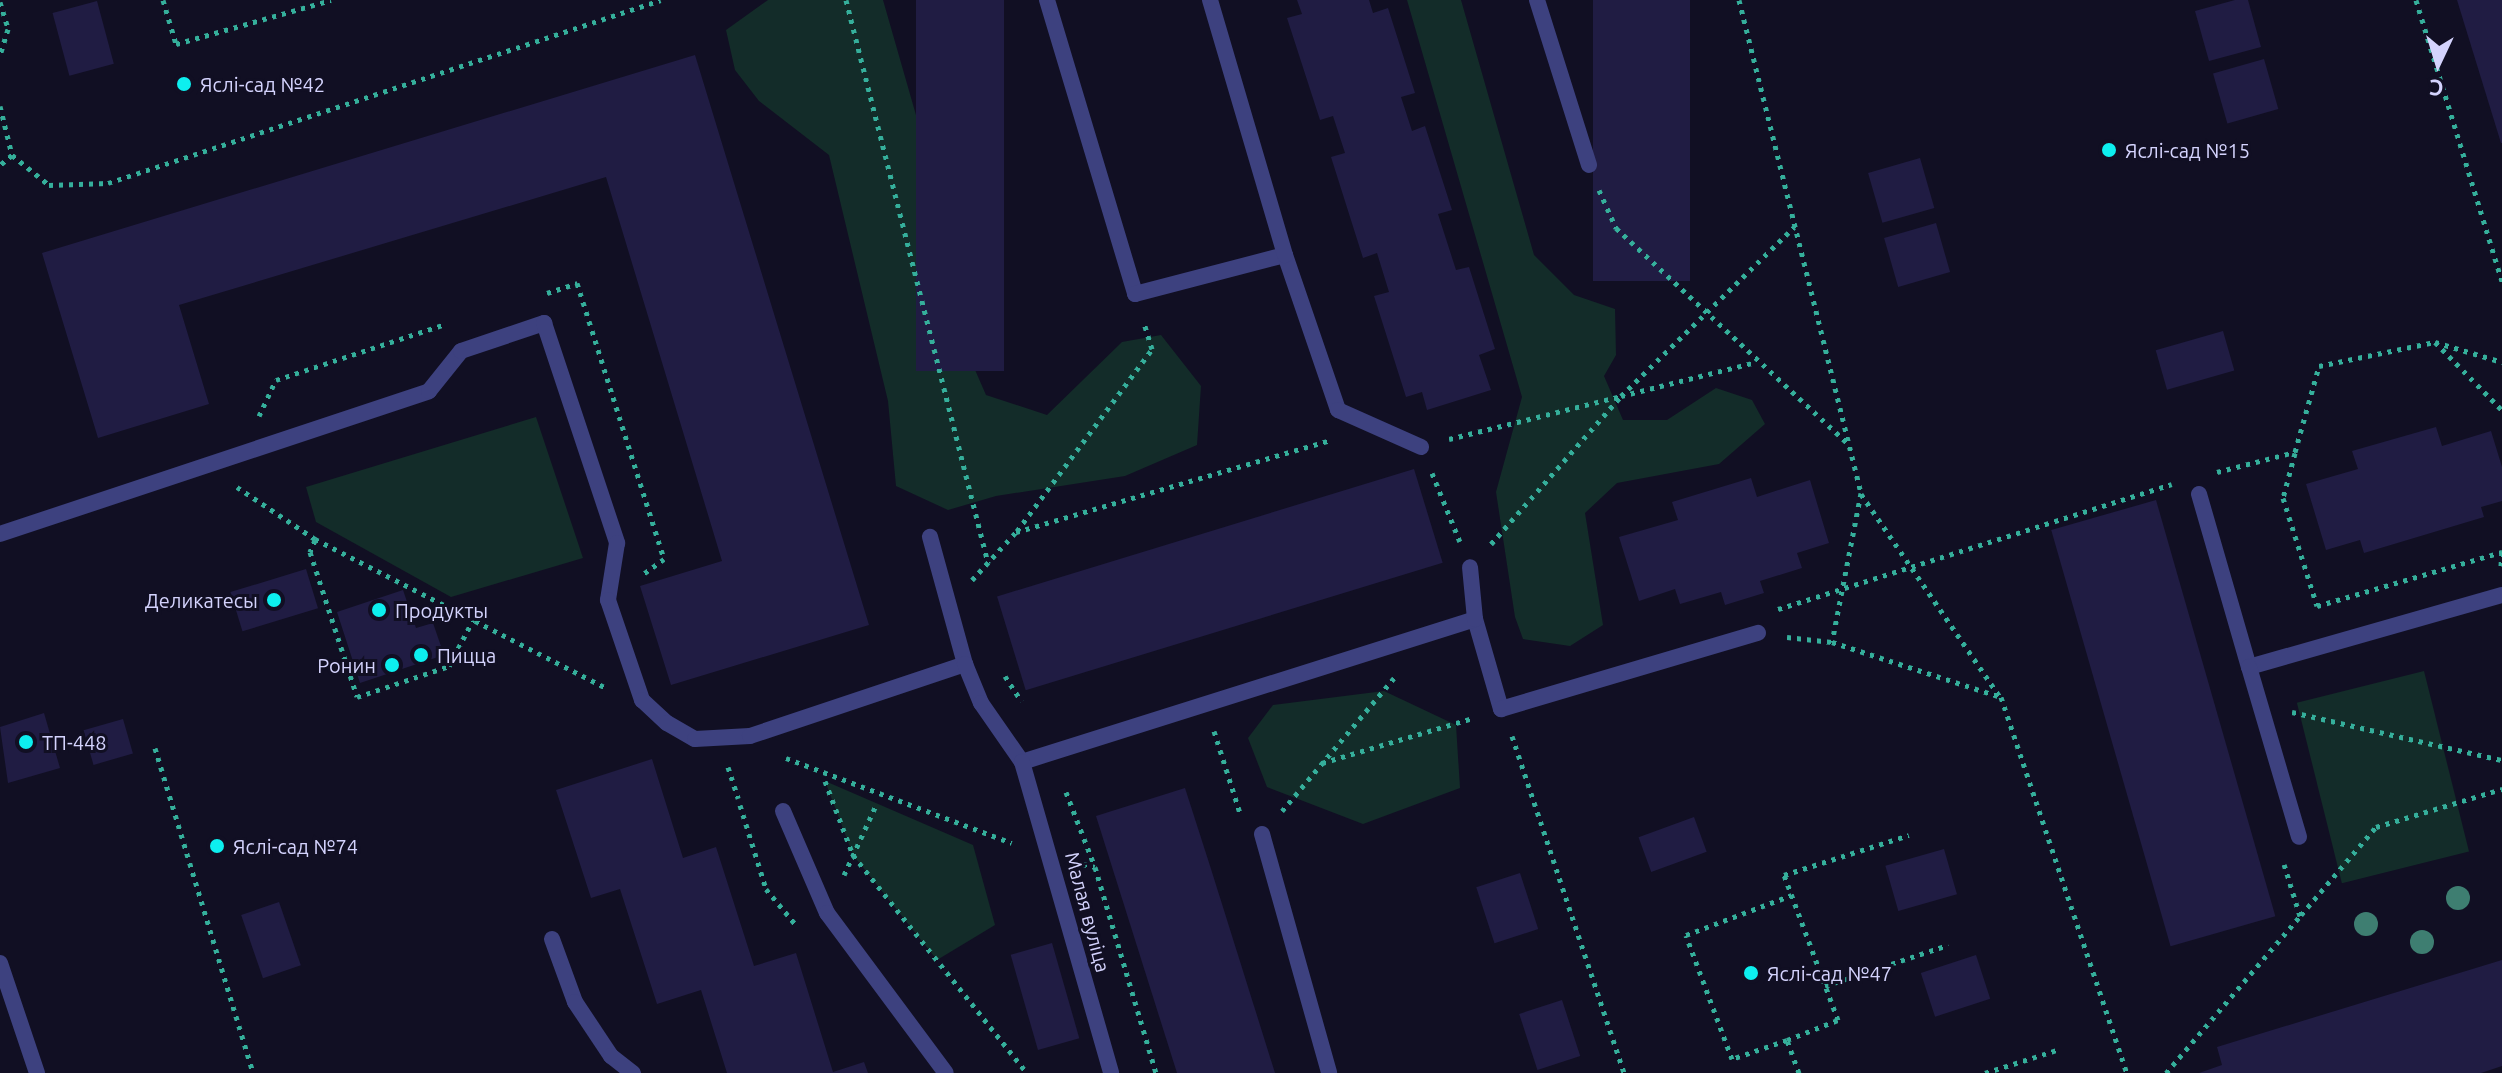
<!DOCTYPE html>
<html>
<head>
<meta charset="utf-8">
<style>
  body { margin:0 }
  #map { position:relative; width:2502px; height:1073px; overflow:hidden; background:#110f23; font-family:Ubuntu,sans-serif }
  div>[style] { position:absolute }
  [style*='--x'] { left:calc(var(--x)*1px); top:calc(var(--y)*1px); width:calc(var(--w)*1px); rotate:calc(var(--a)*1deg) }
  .green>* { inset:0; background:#132c29; transform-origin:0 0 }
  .building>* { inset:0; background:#201c43; transform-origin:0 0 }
  .path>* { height:5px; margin-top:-2.5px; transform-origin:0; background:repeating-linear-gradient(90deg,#35af9b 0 4px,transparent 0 10px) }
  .service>* { height:16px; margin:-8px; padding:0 8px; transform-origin:8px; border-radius:8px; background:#3d417f }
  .minor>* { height:16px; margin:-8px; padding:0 8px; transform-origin:8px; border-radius:8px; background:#3d417f }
  .trees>* { width:24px; height:24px; margin:-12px; border-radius:50%; background:#3e7e71 }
  .dots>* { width:22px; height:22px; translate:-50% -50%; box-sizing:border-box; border:4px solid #110f23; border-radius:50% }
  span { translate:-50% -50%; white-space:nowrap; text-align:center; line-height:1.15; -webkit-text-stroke:6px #110f23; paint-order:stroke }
  .poi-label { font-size:20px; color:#d4d3fd }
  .left { translate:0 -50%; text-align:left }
  .right { translate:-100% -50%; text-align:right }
  .street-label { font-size:20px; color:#d4d3fd }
  .north { position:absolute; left:2398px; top:24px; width:80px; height:80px; -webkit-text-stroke:6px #110f23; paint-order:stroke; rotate:184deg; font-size:22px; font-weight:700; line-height:32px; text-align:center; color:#d4d3fd }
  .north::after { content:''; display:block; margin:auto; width:28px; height:36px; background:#d4d3fd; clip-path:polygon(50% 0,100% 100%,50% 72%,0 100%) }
</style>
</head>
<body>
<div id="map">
  <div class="green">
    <div style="clip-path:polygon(768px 0,883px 0,922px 136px,969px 356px,986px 395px,1047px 415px,1122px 342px,1161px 335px,1201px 386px,1197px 445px,1125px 476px,996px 496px,948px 510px,896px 486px,888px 401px,829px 155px,759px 101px,735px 70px,726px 30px)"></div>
    <div style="clip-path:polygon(1407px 0,1461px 0,1534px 255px,1574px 295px,1615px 309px,1616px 355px,1604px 376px,1623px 420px,1667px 420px,1716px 388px,1752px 400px,1765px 424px,1719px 464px,1617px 483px,1585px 513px,1603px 625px,1570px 646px,1523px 639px,1515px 617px,1496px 492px,1522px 397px)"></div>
    <div style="clip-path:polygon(536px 417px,583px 558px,451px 597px,316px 522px,306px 487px)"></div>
    <div style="left:2424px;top:671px;width:186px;height:131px;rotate:76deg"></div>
    <div style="clip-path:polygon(1384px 691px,1456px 725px,1460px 788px,1363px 824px,1267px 787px,1248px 738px,1273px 705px)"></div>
    <div style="clip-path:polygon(825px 781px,973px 845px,995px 925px,937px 960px,853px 855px)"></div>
  </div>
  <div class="building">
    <div style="left:916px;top:0;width:88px;height:371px"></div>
    <div style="clip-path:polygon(1297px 0,1369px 0,1373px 13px,1388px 8px,1415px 93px,1401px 97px,1412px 131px,1425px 126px,1452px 210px,1438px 214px,1456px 270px,1469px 267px,1495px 349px,1479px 355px,1491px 390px,1427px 410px,1422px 392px,1406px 397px,1374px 296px,1389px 292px,1377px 253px,1363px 258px,1331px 157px,1345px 153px,1333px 116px,1320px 120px,1287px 18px,1302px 14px)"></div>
    <div style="left:1593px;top:0;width:97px;height:281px"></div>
    <div style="clip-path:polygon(2235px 0,2248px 0,2261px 47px,2209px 61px,2195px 11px)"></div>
    <div style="clip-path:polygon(2457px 0,2502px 0,2502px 143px,2501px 143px)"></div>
    <div style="left:97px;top:1px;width:65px;height:46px;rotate:75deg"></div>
    <div style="clip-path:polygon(695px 55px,869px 625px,671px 685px,640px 586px,722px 561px,606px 177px,179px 305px,209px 404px,98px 438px,42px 253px)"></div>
    <div style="left:2264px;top:59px;width:52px;height:53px;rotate:74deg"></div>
    <div style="left:1920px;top:158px;width:52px;height:54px;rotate:74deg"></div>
    <div style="left:1936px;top:223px;width:51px;height:54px;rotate:74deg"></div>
    <div style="left:2223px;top:331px;width:41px;height:70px;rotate:74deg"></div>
    <div style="clip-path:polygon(2436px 427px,2442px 446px,2491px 431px,2502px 467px,2502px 501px,2481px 507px,2484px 517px,2364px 553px,2360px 540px,2326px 550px,2306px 484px,2358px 469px,2352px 451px)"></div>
    <div style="left:1414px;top:469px;width:98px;height:436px;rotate:73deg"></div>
    <div style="clip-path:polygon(1751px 478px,1757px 497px,1810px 480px,1829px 543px,1797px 553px,1802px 568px,1760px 581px,1764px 593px,1725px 605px,1721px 592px,1680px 604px,1675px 589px,1639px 601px,1619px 537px,1678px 520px,1672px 502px)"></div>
    <div style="left:2156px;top:500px;width:433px;height:109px;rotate:74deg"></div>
    <div style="left:306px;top:569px;width:41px;height:79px;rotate:73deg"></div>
    <div style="clip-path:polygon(403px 590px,416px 628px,433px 623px,444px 655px,360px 683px,337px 612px)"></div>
    <div style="clip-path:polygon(44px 713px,60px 768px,8px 783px,0 727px)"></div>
    <div style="left:123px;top:719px;width:36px;height:41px;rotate:74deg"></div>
    <div style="clip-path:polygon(652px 759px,683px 858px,716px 847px,754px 966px,796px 953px,833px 1072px,864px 1062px,868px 1073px,727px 1073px,701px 990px,657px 1004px,620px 889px,591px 898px,556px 790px)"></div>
    <div style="clip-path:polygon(1185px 788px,1211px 869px,1275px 1073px,1177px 1073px,1096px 816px)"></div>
    <div style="left:1694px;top:817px;width:37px;height:59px;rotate:70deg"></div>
    <div style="left:1944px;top:849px;width:47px;height:61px;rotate:74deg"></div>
    <div style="left:1520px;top:873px;width:59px;height:46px;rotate:72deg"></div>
    <div style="left:279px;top:902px;width:67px;height:40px;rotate:71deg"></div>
    <div style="left:1052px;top:943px;width:99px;height:43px;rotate:74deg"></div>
    <div style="left:1976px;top:955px;width:46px;height:58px;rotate:72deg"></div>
    <div style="clip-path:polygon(2502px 960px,2502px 1066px,2481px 1073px,2199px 1073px,2222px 1065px,2217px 1047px)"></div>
    <div style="left:1562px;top:1000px;width:59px;height:45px;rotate:72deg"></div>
  </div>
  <div class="path">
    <div style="--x:163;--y:0;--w:46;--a:73.5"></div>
    <div style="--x:176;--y:44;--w:161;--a:-15.8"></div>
    <div style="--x:846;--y:0;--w:581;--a:75.84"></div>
    <div style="--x:1739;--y:0;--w:508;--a:76.1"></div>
    <div style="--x:1861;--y:493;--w:152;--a:101"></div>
    <div style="--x:2416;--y:0;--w:295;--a:73"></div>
    <div style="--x:0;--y:2;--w:28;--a:73"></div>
    <div style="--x:8;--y:29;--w:28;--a:107"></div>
    <div style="--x:0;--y:106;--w:50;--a:76.2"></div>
    <div style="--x:12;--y:155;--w:16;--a:140"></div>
    <div style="--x:12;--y:155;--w:48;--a:39"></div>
    <div style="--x:49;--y:185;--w:59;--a:-1.9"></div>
    <div style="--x:108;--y:183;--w:582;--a:-18.31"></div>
    <div style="--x:1599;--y:190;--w:42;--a:65.9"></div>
    <div style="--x:1616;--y:228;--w:316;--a:42.9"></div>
    <div style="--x:547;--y:293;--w:32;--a:-18"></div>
    <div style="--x:577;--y:283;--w:289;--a:72.5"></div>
    <div style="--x:664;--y:559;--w:26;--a:144"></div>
    <div style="--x:2435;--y:342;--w:95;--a:45.4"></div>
    <div style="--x:259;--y:416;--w:40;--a:-65"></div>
    <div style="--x:276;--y:380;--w:175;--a:-18.3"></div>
    <div style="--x:1449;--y:439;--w:177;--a:-14"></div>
    <div style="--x:1621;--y:396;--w:242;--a:-44.3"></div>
    <div style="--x:2295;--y:453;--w:47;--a:104.9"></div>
    <div style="--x:2283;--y:498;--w:113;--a:72.5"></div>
    <div style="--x:2317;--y:606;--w:193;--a:-16.3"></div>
    <div style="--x:2217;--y:472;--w:81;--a:-14.4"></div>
    <div style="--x:2295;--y:452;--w:89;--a:-74.4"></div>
    <div style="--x:2319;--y:366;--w:118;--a:-11.7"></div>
    <div style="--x:2435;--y:342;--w:70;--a:16.6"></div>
    <div style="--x:1432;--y:473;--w:74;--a:67.9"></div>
    <div style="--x:237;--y:487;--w:94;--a:33.7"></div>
    <div style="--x:315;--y:539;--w:325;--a:27.1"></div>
    <div style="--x:1861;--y:494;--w:246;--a:55.6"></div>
    <div style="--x:1017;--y:531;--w:227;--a:-53.4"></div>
    <div style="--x:1152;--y:349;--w:27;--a:-107"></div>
    <div style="--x:315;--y:540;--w:13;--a:113"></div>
    <div style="--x:310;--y:552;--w:152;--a:72"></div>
    <div style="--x:357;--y:697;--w:97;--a:-18.6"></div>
    <div style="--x:449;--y:666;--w:52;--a:-62.4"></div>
    <div style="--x:1491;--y:544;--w:197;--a:-48.7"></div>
    <div style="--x:1621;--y:396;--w:139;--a:-14.1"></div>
    <div style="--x:2501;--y:566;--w:20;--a:-87"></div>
    <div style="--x:972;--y:580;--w:65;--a:-47.5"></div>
    <div style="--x:1016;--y:532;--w:325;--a:-16.3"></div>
    <div style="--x:1778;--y:609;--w:413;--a:-17.6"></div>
    <div style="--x:1787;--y:637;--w:45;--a:6.3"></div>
    <div style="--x:1832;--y:642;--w:178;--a:18"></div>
    <div style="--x:2001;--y:697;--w:397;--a:71.5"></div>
    <div style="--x:1005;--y:676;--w:30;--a:57"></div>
    <div style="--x:2292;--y:712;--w:215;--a:12.9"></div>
    <div style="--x:1214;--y:731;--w:86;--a:72.4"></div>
    <div style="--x:1512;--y:736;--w:355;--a:71.6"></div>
    <div style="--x:155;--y:748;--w:339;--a:73.2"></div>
    <div style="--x:786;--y:758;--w:241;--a:20.6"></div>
    <div style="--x:1322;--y:763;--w:158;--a:-16.6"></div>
    <div style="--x:728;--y:767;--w:33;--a:72"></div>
    <div style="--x:825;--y:781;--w:79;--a:69.3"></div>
    <div style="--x:853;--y:855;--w:279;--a:51.4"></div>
    <div style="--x:1066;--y:792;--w:80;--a:68.9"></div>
    <div style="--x:1095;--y:867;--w:215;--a:73.5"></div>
    <div style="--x:740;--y:805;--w:88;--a:72.8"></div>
    <div style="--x:766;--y:889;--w:47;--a:50.2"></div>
    <div style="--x:1282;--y:811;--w:174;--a:-49.9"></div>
    <div style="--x:1083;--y:864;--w:12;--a:14"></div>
    <div style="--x:844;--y:875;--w:79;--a:-65.4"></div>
    <div style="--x:2301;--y:915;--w:116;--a:-49.6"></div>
    <div style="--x:2376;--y:827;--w:132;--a:-16.8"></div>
    <div style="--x:1825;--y:986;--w:130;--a:-18.4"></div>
    <div style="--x:1787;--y:1040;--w:58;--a:160.9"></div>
    <div style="--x:1732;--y:1059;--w:132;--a:-110.4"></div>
    <div style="--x:1686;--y:935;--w:113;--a:-20.7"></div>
    <div style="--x:1799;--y:1073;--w:35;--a:-110"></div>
    <div style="--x:1787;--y:1040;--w:55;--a:-21.4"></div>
    <div style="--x:1838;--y:1020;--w:155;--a:-110.4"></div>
    <div style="--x:1784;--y:875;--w:131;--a:-17.7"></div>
    <div style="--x:1985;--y:1073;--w:79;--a:-17.7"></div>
    <div style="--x:2166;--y:1073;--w:206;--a:-49.5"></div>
    <div style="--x:2300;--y:916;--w:54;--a:-107.1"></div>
  </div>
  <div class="service">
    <div style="--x:1047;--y:0;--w:307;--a:73.3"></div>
    <div style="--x:1135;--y:294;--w:155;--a:-14.6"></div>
    <div style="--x:1285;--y:255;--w:164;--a:71.1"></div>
    <div style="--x:1338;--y:410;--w:91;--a:24"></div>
    <div style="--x:1210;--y:0;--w:266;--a:73.6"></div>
    <div style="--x:1537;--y:0;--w:173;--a:72.5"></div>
    <div style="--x:2199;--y:494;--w:180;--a:73.9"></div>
    <div style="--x:2249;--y:667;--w:263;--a:-15.9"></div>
    <div style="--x:0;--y:534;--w:452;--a:-18.4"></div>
    <div style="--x:429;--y:391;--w:51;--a:-51.3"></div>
    <div style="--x:461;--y:351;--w:88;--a:-18.6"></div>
    <div style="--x:544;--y:323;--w:232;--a:71.6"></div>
    <div style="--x:617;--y:543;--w:58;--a:99"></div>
    <div style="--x:608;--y:600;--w:106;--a:71.2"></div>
    <div style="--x:642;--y:700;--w:34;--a:43"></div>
    <div style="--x:667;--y:723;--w:32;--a:30"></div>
    <div style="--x:695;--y:739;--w:55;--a:-3.1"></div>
    <div style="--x:750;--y:736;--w:227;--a:-18.5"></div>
    <div style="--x:965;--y:664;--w:132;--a:-105.4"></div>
    <div style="--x:1475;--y:619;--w:94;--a:73.9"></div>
    <div style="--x:1501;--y:709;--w:268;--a:-16.5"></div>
    <div style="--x:965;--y:664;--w:42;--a:67.7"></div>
    <div style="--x:981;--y:703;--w:72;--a:55.2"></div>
    <div style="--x:1022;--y:762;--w:475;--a:-17.5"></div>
    <div style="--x:1475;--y:619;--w:52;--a:-95.5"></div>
    <div style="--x:2249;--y:667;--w:177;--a:73.6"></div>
    <div style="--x:783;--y:811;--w:111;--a:66.7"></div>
    <div style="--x:827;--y:913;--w:199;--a:53.4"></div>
    <div style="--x:1262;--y:834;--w:248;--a:74.3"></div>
    <div style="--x:552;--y:939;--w:67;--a:69.9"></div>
    <div style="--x:575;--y:1002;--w:65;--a:56.3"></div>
    <div style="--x:611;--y:1056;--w:28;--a:38"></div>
    <div style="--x:0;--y:963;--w:116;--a:71.4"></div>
  </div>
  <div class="minor">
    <div style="--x:1022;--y:762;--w:323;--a:74"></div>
  </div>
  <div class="trees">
    <div style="left:2458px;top:898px"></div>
    <div style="left:2366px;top:924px"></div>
    <div style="left:2422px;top:942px"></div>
  </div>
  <div class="dots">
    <div style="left:184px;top:84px;background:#0defef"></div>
    <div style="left:2109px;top:150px;background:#0defef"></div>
    <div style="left:274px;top:600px;background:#0defef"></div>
    <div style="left:379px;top:610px;background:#0defef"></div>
    <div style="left:421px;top:655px;background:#0defef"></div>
    <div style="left:392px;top:665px;background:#0defef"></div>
    <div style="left:26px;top:742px;background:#0defef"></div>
    <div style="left:217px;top:846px;background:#0defef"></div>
    <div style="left:1751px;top:973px;background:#0defef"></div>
  </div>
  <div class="poi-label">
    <span class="left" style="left:200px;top:84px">Яслі-сад №42</span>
    <span class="left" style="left:2125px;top:150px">Яслі-сад №15</span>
    <span class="right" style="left:258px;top:600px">Деликатесы</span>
    <span class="left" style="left:395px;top:610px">Продукты</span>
    <span class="left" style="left:437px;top:655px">Пицца</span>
    <span class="right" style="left:376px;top:665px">Ронин</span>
    <span class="left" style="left:42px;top:742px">ТП-448</span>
    <span class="left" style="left:233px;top:846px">Яслі-сад №74</span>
    <span class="left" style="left:1767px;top:973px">Яслі-сад №47</span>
  </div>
  <div class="street-label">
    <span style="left:1088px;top:912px;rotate:75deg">Малая вуліца</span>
  </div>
  <div class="north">С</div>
</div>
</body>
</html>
